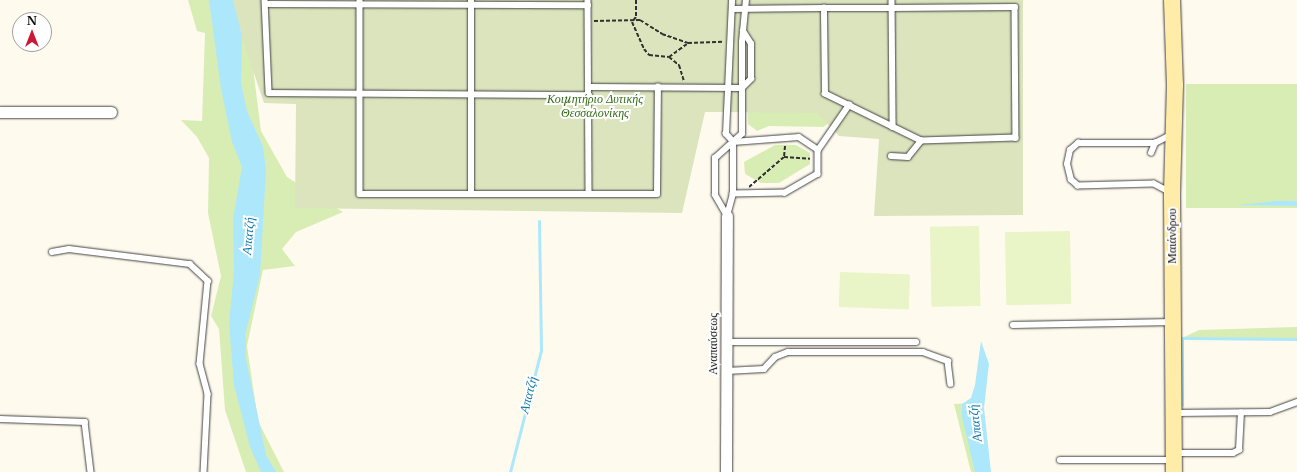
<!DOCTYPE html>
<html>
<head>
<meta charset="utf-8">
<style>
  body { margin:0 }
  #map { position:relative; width:1297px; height:472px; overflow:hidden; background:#fffaee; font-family:"Libre Baskerville",serif }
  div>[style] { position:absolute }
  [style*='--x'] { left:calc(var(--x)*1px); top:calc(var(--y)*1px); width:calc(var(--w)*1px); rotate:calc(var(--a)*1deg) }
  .green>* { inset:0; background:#d8edb4; transform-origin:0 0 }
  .cemetery>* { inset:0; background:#dbe4bd }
  .pitch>* { inset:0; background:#e9f4c7; transform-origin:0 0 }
  .water>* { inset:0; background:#ade7fc }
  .stream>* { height:3px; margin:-1.5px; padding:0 1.5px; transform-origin:1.5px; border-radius:1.5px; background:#ade7fc }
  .path>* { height:2px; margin-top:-1px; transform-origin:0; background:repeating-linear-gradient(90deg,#303030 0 4px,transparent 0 6px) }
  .roads { filter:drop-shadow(0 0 1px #414141) drop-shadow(0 0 1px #414141) }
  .service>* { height:5.5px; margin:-2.75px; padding:0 2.75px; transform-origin:2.75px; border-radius:2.75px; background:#fff }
  .minor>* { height:11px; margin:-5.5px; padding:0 5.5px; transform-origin:5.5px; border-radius:5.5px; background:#fff }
  .secondary>* { height:16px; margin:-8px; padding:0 8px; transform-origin:8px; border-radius:8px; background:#ffeca9 }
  span { translate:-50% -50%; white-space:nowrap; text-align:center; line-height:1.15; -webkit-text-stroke:4px #fff; paint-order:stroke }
  .park-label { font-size:12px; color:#336c18; font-style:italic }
  .street-label { font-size:12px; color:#0e0e0e }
  .water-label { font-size:13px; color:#0b77ab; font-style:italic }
  .north { position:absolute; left:12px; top:12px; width:40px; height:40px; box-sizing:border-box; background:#fff; border:1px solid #9f9f9f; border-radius:50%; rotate:0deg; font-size:11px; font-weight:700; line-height:16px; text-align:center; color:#0e0e0e }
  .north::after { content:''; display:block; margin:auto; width:14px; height:18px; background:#cb1835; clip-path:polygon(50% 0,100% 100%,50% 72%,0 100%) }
</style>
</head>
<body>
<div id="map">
  <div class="green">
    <div style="clip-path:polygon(188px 0,230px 0,249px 37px,261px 131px,287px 177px,343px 212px,296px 232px,282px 249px,295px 266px,263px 270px,247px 346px,258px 421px,284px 472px,246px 472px,225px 410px,219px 329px,211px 316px,221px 276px,208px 213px,209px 158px,197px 137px,181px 120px,202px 121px,205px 33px,197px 31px)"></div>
    <div style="left:1186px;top:84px;width:111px;height:124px"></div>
    <div style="clip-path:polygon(747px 95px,833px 107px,828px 124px,823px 127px,769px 126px,757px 131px,748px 124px)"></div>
    <div style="clip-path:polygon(775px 145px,796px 145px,810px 153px,810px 164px,779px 183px,761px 183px,745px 174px,744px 162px)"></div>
    <div style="clip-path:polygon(1297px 327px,1297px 339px,1182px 338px,1199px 330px)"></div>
    <div style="clip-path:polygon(971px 403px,990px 472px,971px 472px,954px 404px)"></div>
  </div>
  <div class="cemetery">
    <div style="clip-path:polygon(229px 0,1023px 0,1023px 215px,874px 216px,879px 139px,839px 136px,818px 113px,727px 112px,705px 112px,682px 213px,295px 208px,296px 104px,264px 103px)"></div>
  </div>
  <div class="pitch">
    <div style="left:979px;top:226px;width:80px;height:49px;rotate:89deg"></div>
    <div style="left:1070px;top:231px;width:73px;height:65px;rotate:89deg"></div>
    <div style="left:840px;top:272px;width:70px;height:35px;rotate:2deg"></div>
  </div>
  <div class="water">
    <div style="clip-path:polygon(209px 0,233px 0,242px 36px,241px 83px,247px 111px,263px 147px,266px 170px,260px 275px,243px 344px,266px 455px,276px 472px,261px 472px,250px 447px,234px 385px,229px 323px,234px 272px,233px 219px,242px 167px,232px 142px,221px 89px)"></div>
    <div style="clip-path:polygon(1276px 201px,1297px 201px,1297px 206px,1237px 205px)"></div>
    <div style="clip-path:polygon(981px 341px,989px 364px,984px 408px,991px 472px,975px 472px,962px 417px,962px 404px,971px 398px,975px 385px)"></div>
  </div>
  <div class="stream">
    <div style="--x:244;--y:337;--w:18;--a:90"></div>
    <div style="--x:1182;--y:405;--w:67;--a:-90"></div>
    <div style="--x:1182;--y:338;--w:115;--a:0.5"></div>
    <div style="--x:510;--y:472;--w:126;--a:-75.7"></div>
    <div style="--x:541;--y:350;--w:129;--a:-90.9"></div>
  </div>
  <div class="path">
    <div style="--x:636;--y:0;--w:17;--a:90"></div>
    <div style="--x:636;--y:17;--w:6;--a:129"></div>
    <div style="--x:632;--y:22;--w:30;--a:66"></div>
    <div style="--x:644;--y:49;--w:8;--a:50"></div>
    <div style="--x:649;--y:55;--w:20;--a:6"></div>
    <div style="--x:669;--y:57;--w:13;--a:39"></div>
    <div style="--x:679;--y:65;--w:17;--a:73"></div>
    <div style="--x:594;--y:21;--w:46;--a:-1.2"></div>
    <div style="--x:640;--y:20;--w:26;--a:32"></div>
    <div style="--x:662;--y:34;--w:28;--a:19"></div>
    <div style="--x:688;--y:43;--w:35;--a:-2"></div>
    <div style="--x:669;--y:57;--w:24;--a:-36"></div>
    <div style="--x:785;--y:146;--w:11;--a:95"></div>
    <div style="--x:784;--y:157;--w:26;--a:4"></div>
    <div style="--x:749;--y:187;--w:46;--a:-40.6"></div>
  </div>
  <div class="roads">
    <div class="service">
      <div style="--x:265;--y:0;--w:93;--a:87.5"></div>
      <div style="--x:269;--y:93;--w:320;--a:0.4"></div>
      <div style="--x:360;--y:0;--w:194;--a:90"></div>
      <div style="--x:360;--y:194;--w:297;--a:0"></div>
      <div style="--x:657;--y:194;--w:107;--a:-89.5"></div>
      <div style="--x:588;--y:0;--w:194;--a:89.7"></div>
      <div style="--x:892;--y:0;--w:127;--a:89.5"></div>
      <div style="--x:265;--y:4;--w:323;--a:0.2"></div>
      <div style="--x:732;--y:9;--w:92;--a:-0.6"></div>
      <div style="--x:824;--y:8;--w:68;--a:0"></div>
      <div style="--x:892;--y:8;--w:123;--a:-0.5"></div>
      <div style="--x:1015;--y:7;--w:131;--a:89.6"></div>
      <div style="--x:1016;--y:138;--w:95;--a:178.2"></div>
      <div style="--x:921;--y:141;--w:107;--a:-153.9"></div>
      <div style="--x:825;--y:94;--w:86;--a:-90.7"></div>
      <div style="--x:589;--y:87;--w:153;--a:0.4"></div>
      <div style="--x:742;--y:88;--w:13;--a:-45"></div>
      <div style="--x:751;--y:79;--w:35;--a:-90"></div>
      <div style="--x:751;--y:44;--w:15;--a:-122"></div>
      <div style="--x:733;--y:142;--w:66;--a:-4.3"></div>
      <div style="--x:799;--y:137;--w:23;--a:34"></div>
      <div style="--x:818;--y:150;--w:24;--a:90"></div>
      <div style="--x:818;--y:174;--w:38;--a:150"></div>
      <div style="--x:785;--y:193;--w:52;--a:178.9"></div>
      <div style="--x:818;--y:150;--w:55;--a:-55.4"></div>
      <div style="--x:1151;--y:153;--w:11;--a:-68"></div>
      <div style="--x:891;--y:156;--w:17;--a:3"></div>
      <div style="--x:908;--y:157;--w:21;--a:-51"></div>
      <div style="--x:1169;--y:192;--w:17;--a:-152"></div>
      <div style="--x:1154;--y:184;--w:76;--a:178.5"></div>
      <div style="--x:1078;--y:186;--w:9;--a:-139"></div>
      <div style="--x:1071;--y:180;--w:16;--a:-104"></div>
      <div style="--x:1067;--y:164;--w:14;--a:-78"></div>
      <div style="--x:1070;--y:150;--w:11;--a:-41"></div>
      <div style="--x:1078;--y:143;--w:77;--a:0"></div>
      <div style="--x:1155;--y:143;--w:18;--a:-27"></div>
      <div style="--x:471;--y:194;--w:194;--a:-90"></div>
      <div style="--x:727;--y:216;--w:24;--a:-120"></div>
      <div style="--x:715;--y:195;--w:37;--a:-90"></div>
      <div style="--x:715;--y:158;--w:36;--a:-42"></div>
      <div style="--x:742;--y:134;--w:92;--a:-90"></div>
      <div style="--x:742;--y:42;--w:42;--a:-84.6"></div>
      <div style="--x:727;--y:216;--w:23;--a:-75"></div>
      <div style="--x:733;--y:194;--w:52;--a:-90"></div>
      <div style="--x:733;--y:142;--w:11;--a:-131"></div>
      <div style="--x:726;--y:134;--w:134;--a:-87.4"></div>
      <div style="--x:52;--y:252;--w:17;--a:-10"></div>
      <div style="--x:69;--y:249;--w:122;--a:7.1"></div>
      <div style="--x:190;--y:264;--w:25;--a:43"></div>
      <div style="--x:208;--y:281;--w:83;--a:95.5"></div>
      <div style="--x:200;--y:364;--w:31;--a:75"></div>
      <div style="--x:208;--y:394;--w:78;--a:92.9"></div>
      <div style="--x:1013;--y:325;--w:160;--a:-1.1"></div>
      <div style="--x:727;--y:342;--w:189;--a:0"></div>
      <div style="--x:726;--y:371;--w:38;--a:-3"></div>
      <div style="--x:764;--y:369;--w:16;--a:-47"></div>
      <div style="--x:775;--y:357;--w:14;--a:-21"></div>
      <div style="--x:788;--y:352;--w:135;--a:0"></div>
      <div style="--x:923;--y:352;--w:27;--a:20"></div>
      <div style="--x:948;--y:361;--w:23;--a:83"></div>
      <div style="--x:1176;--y:413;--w:94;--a:-0.6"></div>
      <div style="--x:1270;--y:412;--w:29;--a:-20"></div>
      <div style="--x:0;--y:419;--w:85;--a:2"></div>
      <div style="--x:85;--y:422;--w:50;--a:83.2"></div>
      <div style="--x:1176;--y:453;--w:57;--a:0"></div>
      <div style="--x:1233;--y:453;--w:7;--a:-27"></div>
      <div style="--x:1239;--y:450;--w:37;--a:-87"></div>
      <div style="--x:1060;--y:460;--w:114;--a:0"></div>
    </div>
    <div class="minor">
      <div style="--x:0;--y:112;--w:111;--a:0"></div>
      <div style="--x:726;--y:472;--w:256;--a:-89.8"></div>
    </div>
    <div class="secondary">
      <div style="--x:1172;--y:0;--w:85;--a:88"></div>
      <div style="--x:1175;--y:85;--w:110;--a:91.6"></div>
      <div style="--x:1172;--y:195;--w:277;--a:89.6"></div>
    </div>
  </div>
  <div class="park-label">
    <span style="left:595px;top:106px">Κοιμητήριο Δυτικής<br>Θεσσαλονίκης</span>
  </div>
  <div class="street-label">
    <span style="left:1172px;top:236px;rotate:-90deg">Μαιάνδρου</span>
    <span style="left:713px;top:344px;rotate:-90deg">Αναπαύσεως</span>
  </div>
  <div class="water-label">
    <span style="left:249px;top:236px;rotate:-85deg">Απατζή</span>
    <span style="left:529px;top:395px;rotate:-76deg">Απατζή</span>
    <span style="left:976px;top:423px;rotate:-97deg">Απατζή</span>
  </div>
  <div class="north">N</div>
</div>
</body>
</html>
